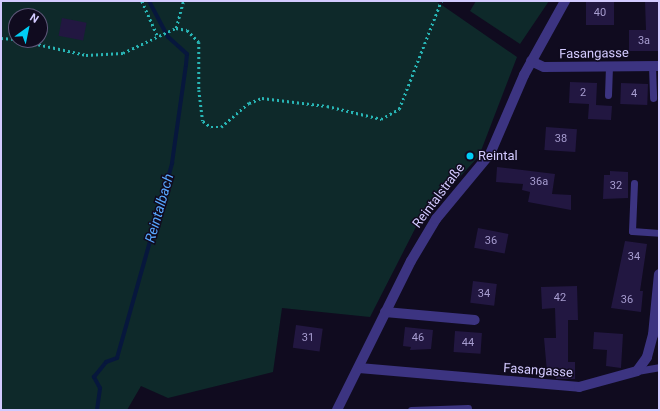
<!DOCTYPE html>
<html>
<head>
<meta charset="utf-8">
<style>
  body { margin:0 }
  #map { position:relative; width:660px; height:411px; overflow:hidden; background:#100b1f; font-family:Roboto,sans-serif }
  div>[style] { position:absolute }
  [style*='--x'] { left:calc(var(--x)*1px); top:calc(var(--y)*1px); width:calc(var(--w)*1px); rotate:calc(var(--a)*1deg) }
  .green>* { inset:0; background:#0e292a }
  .stream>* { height:4px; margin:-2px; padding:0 2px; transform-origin:2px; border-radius:2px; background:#07173d }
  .building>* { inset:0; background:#221741; transform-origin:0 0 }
  .path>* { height:2.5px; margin-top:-1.25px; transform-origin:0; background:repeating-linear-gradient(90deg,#28b5b5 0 2px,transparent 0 5px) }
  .lane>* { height:7px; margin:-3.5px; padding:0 3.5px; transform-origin:3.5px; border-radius:3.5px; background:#3c3481 }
  .street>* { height:10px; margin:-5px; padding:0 5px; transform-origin:5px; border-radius:5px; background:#3c3481 }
  .dots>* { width:11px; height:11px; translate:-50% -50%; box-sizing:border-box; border:2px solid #100b1f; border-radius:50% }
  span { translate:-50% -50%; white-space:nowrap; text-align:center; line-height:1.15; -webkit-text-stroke:3px #100b1f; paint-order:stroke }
  .number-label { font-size:11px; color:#a79dd0 }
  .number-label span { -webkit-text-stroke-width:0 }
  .street-label { font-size:13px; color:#d3caff }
  .poi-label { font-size:13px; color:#d3caff }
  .left { translate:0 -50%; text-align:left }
  .water-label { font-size:14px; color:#58a7ff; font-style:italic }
  .frame { position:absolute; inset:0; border:2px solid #d3caff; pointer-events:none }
  .north { position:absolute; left:8px; top:8px; width:40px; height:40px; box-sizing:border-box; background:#100b1f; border:1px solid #5e5779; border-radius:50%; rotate:33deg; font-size:11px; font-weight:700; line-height:16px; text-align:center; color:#d3caff }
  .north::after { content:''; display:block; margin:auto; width:14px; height:18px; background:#00cdf5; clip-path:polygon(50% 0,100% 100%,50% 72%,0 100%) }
</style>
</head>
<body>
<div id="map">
  <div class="green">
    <div style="clip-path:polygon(evenodd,1px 1px,436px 1px,517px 57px,479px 156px,418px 223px,370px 317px,282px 308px,273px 372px,168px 398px,141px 386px,127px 410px,1px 410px,1px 1px,16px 16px,40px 16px,40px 40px,16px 40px,16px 16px)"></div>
    <div style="clip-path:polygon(476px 1px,549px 1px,520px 44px,470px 11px)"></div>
  </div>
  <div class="stream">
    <div style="--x:97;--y:410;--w:22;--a:-82"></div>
    <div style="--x:100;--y:388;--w:13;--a:-119"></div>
    <div style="--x:94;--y:377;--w:19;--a:-51"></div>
    <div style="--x:106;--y:362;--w:12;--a:-20"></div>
    <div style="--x:117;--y:358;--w:203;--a:-74.2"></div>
    <div style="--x:172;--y:163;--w:99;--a:-81.9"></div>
    <div style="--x:186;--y:65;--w:11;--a:-85"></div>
    <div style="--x:187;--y:54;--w:25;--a:-138"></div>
    <div style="--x:168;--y:37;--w:41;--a:-117.8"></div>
  </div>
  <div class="building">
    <div style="left:586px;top:1px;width:28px;height:24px"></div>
    <div style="clip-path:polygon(645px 1px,659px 1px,659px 51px,629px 51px,629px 30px,646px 30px)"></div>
    <div style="left:62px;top:18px;width:25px;height:18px;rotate:11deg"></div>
    <div style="clip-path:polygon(570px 82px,597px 83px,596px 105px,612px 106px,611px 120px,588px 119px,589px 104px,569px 103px)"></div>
    <div style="left:621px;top:83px;width:27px;height:21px;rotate:2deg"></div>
    <div style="left:546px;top:127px;width:31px;height:23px;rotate:4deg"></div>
    <div style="clip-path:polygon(497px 167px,555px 174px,552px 194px,571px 195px,571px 210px,528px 202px,530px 192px,522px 190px,523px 184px,496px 182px)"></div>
    <div style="clip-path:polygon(610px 171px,628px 172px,628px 198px,603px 199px,604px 175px,610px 175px)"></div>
    <div style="left:478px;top:228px;width:31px;height:20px;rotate:11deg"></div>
    <div style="clip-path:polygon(625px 241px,647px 244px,640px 291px,643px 291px,641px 312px,611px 308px)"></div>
    <div style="left:473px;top:281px;width:24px;height:22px;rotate:7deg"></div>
    <div style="clip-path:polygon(577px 286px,578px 320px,568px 320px,568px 362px,575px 362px,575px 379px,556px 379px,557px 372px,547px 372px,544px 338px,556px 338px,555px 308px,542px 309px,541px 287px)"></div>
    <div style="left:296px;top:325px;width:27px;height:23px;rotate:8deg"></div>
    <div style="clip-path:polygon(405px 327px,433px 330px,431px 349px,410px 350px,411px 347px,403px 346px)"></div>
    <div style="left:455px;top:331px;width:27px;height:21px;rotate:4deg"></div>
    <div style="clip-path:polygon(594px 332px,623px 334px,621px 368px,606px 366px,607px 350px,593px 349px)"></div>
  </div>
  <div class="path">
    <div style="--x:142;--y:1;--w:39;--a:66"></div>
    <div style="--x:176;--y:28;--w:11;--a:10"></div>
    <div style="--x:187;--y:30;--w:17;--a:45"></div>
    <div style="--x:199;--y:42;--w:48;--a:90"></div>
    <div style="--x:199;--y:90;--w:31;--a:83"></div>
    <div style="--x:203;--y:121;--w:10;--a:37"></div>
    <div style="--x:211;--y:127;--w:10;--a:0"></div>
    <div style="--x:221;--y:127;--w:37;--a:-41"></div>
    <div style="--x:249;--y:103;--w:14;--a:-21"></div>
    <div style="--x:262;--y:98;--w:65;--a:7"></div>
    <div style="--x:327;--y:106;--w:56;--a:13.5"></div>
    <div style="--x:381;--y:119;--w:21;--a:-29"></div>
    <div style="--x:399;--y:109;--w:116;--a:-68.7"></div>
    <div style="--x:1;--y:38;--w:15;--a:4"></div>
    <div style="--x:19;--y:40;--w:69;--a:12.6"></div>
    <div style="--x:86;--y:55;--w:37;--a:-3"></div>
    <div style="--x:123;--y:53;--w:59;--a:-25.3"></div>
    <div style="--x:176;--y:28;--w:28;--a:-75"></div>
  </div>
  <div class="lane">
    <div style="--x:652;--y:66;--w:32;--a:88"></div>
    <div style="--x:608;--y:95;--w:28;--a:-88"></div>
    <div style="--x:634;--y:183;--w:48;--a:92.4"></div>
    <div style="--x:632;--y:231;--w:27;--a:4"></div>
    <div style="--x:637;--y:371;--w:22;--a:-10"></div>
    <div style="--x:411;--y:410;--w:57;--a:-2"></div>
  </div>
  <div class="street">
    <div style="--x:531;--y:61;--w:14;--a:25"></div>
    <div style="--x:544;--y:67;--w:115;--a:-0.5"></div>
    <div style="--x:385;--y:312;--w:90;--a:5.1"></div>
    <div style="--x:359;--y:368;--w:221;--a:4.9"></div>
    <div style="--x:579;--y:387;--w:60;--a:-15.4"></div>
    <div style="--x:637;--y:371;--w:17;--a:-54"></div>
    <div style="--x:647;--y:357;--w:23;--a:-75"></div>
    <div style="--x:653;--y:335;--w:61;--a:-84.4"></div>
    <div style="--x:337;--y:410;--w:166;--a:-63.6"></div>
    <div style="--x:411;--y:261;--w:49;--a:-59.2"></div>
    <div style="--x:436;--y:219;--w:85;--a:-50.3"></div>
    <div style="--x:490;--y:154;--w:86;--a:-66.7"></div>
    <div style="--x:524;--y:75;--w:85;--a:-61"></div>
  </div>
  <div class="dots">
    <div style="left:470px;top:156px;background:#00cdf5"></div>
  </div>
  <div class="number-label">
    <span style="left:600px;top:13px">40</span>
    <span style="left:644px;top:41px">3a</span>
    <span style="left:583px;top:93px">2</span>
    <span style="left:634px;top:94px">4</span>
    <span style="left:561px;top:139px">38</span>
    <span style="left:539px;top:182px">36a</span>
    <span style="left:616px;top:186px">32</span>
    <span style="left:491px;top:241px">36</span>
    <span style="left:634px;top:257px">34</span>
    <span style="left:484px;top:294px">34</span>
    <span style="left:560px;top:298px">42</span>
    <span style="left:627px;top:300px">36</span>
    <span style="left:308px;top:338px">31</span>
    <span style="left:418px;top:338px">46</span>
    <span style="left:468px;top:343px">44</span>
  </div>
  <div class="street-label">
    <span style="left:594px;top:54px;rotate:-1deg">Fasangasse</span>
    <span style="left:439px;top:196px;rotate:-53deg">Reintalstraße</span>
    <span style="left:538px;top:371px;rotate:4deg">Fasangasse</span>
  </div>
  <div class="poi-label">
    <span class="left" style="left:478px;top:156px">Reintal</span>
  </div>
  <div class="water-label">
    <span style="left:159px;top:208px;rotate:-74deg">Reintalbach</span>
  </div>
  <div class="frame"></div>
  <div class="north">N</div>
</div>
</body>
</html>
